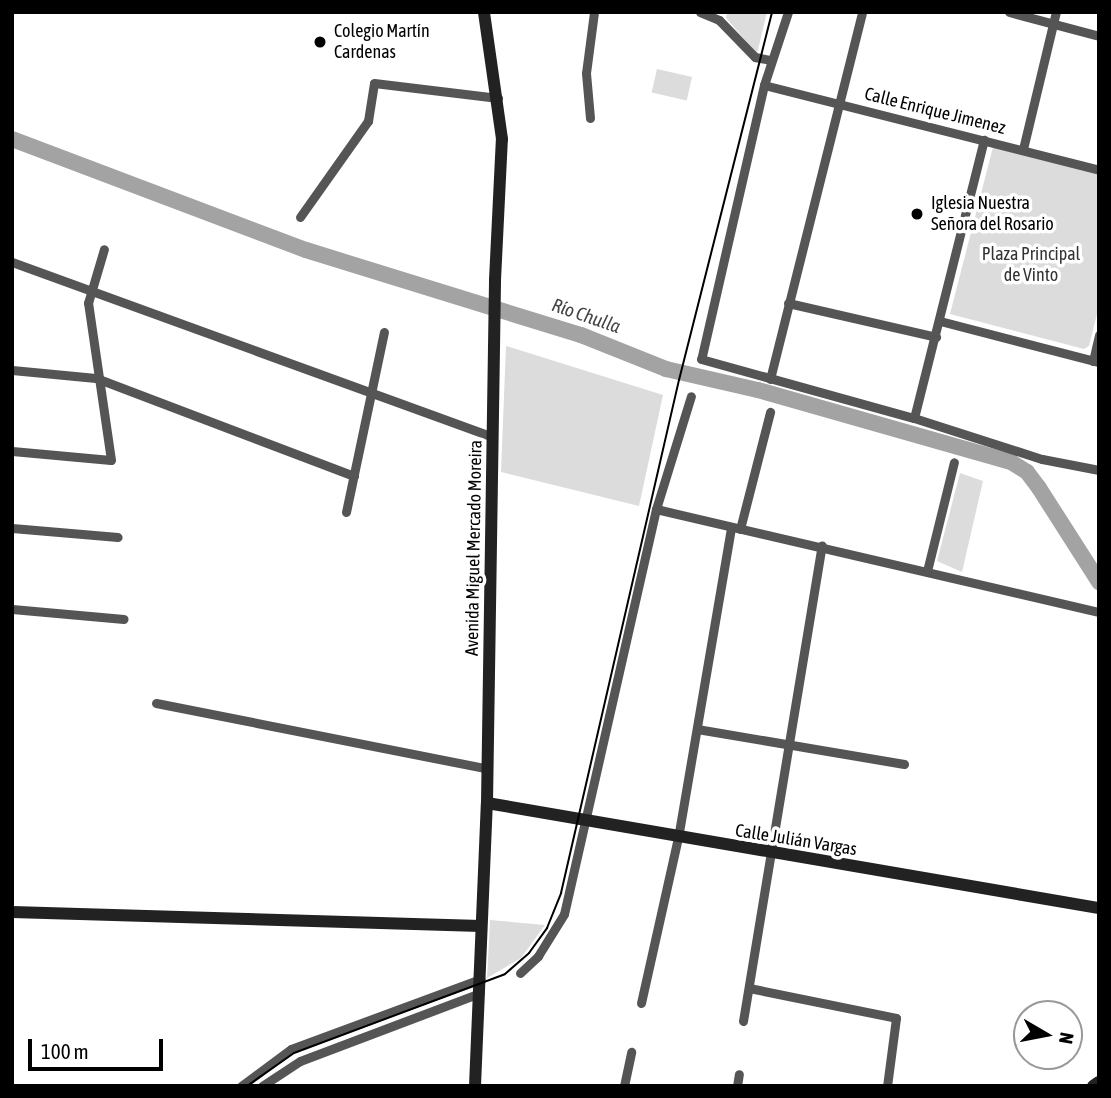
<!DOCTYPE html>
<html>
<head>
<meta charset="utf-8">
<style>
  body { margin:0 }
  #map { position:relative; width:1111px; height:1098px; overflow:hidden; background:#fff; font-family:"Asap Condensed",sans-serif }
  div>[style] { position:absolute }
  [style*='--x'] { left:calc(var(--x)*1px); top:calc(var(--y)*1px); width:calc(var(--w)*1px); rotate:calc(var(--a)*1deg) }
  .green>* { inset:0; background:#dcdcdc; transform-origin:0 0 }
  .river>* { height:16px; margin:-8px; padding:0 8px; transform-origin:8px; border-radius:8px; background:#a3a3a3 }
  .street>* { height:9px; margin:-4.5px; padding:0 4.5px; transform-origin:4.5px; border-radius:4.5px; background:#555 }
  .secondary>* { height:12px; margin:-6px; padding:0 6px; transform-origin:6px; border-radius:6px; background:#222 }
  .tram>* { height:2px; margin:-1px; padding:0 1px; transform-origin:1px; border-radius:1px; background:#000 }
  .dots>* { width:19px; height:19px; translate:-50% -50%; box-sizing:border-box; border:4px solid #fff; border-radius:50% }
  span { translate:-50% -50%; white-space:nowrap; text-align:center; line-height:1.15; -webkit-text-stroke:7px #fff; paint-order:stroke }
  .poi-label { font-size:18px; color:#000 }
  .left { translate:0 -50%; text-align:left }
  .street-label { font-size:18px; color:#000 }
  .park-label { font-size:18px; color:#333 }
  .water-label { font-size:19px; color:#444; font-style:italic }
  .frame { position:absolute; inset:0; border:14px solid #000; pointer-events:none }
  .north { position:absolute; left:1013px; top:1000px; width:70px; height:70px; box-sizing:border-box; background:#fff; border:2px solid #999; border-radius:50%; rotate:100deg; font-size:19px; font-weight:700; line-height:28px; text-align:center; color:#000 }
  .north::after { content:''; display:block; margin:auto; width:24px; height:32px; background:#000; clip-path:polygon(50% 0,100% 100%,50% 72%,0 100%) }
  .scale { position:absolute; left:28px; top:1039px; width:135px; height:32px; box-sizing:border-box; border:4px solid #000; border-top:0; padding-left:9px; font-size:21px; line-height:24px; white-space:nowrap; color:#000; -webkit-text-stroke:5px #fff; paint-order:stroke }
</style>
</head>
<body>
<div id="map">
  <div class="green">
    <div style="clip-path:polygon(727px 12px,767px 12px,757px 54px,726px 18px)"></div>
    <div style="left:657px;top:69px;width:36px;height:24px;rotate:13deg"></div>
    <div style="clip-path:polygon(993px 147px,1099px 174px,1099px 306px,1089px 346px,1084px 349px,950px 314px)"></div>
    <div style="clip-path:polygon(506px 346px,663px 395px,639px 506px,501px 472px)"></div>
    <div style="clip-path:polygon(960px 473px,983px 481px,962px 572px,937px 561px)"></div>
    <div style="clip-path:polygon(490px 920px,545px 925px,521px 958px,487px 978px)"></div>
  </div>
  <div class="river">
    <div style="--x:12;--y:139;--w:314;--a:20.7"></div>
    <div style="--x:306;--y:250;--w:288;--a:17.2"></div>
    <div style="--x:581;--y:335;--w:92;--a:21.8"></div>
    <div style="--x:666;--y:369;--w:94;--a:12.9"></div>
    <div style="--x:758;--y:390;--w:263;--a:15.9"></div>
    <div style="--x:1011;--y:462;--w:19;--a:32"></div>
    <div style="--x:1027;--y:472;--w:20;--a:53"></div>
    <div style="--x:1039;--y:488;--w:112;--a:57.4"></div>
  </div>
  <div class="street">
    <div style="--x:700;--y:12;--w:21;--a:23"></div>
    <div style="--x:719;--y:20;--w:52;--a:45.8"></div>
    <div style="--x:755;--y:57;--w:16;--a:11"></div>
    <div style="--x:788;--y:12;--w:77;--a:108.2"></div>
    <div style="--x:764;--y:85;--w:281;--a:102.9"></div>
    <div style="--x:701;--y:359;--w:221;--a:15.5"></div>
    <div style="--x:914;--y:418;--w:134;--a:17.8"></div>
    <div style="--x:1042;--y:459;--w:58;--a:10.9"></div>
    <div style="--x:1009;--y:12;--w:93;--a:14.9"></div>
    <div style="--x:764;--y:85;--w:346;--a:14.2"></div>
    <div style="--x:590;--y:118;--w:45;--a:-95.1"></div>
    <div style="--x:586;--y:73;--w:62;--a:-82.5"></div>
    <div style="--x:1023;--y:149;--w:141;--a:-76.5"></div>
    <div style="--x:300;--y:217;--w:118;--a:-54.7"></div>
    <div style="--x:368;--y:121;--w:38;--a:-81"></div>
    <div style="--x:374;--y:83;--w:125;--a:6.9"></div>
    <div style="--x:12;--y:262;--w:512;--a:19.99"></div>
    <div style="--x:788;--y:303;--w:152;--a:12.9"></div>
    <div style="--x:940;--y:321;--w:164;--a:14.5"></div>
    <div style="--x:1093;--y:361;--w:27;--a:-77"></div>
    <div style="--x:12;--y:370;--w:84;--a:5.4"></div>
    <div style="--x:96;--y:378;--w:276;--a:20.8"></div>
    <div style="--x:770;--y:379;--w:378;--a:-75.9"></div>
    <div style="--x:914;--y:418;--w:287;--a:-75.9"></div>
    <div style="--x:12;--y:451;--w:99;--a:5.2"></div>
    <div style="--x:111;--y:460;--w:159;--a:-98.3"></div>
    <div style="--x:88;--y:303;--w:56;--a:-73.5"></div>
    <div style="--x:656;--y:509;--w:455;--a:13.1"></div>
    <div style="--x:346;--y:512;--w:184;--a:-78.1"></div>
    <div style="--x:12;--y:528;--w:106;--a:4.9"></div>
    <div style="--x:740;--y:529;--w:121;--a:-75.6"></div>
    <div style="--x:927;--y:571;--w:112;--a:-76.1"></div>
    <div style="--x:12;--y:609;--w:112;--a:5.1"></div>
    <div style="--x:156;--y:703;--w:338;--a:11.2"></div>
    <div style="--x:697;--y:729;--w:210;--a:9.6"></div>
    <div style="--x:520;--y:973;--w:25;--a:-43"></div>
    <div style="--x:538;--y:956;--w:49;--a:-58.2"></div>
    <div style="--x:564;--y:914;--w:415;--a:-77.2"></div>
    <div style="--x:656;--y:509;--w:118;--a:-72.8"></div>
    <div style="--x:749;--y:988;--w:150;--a:11.5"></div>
    <div style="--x:896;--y:1018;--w:69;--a:97.5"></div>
    <div style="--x:641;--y:1003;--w:169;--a:-77.4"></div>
    <div style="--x:678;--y:838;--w:314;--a:-80.3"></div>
    <div style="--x:743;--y:1021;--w:482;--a:-80.6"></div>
    <div style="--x:241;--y:1086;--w:62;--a:-36.5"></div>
    <div style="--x:291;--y:1049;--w:202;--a:-20.3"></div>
    <div style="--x:262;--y:1086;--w:45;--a:-33.3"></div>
    <div style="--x:300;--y:1061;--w:192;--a:-20.7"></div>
    <div style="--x:624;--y:1086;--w:35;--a:-78"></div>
    <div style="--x:737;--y:1086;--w:12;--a:-81"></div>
  </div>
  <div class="secondary">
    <div style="--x:487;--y:803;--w:621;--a:9.74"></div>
    <div style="--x:12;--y:912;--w:469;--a:1.7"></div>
    <div style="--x:475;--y:1086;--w:283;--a:-87.6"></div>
    <div style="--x:487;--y:803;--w:523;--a:-89.12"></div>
    <div style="--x:495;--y:280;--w:141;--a:-87.2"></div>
    <div style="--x:502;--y:139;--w:128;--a:-98.1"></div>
    <div style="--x:1093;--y:1086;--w:7;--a:-34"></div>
  </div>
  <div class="tram">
    <div style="--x:247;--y:1086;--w:57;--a:-35.1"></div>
    <div style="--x:294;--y:1053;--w:225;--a:-20.5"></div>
    <div style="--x:505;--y:974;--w:32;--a:-41"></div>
    <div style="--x:529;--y:953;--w:31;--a:-54"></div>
    <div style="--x:547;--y:928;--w:38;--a:-68"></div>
    <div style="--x:561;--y:893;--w:526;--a:-77.05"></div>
    <div style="--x:679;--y:380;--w:380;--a:-75.8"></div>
  </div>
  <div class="dots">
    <div style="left:320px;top:42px;background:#000"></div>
    <div style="left:917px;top:214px;background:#000"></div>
  </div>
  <div class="poi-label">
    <span class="left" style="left:334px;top:42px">Colegio Martín<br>Cardenas</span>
    <span class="left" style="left:931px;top:214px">Iglesia Nuestra<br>Señora del Rosario</span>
  </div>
  <div class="street-label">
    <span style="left:935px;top:111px;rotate:14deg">Calle Enrique Jimenez</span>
    <span style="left:474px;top:548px;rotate:-89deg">Avenida Miguel Mercado Moreira</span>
    <span style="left:796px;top:840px;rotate:9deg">Calle Julián Vargas</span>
  </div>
  <div class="park-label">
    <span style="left:1031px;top:265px">Plaza Principal<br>de Vinto</span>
  </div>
  <div class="water-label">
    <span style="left:586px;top:316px;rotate:19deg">Río Chulla</span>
  </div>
  <div class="frame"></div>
  <div class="north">N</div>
  <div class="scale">100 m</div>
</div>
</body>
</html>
